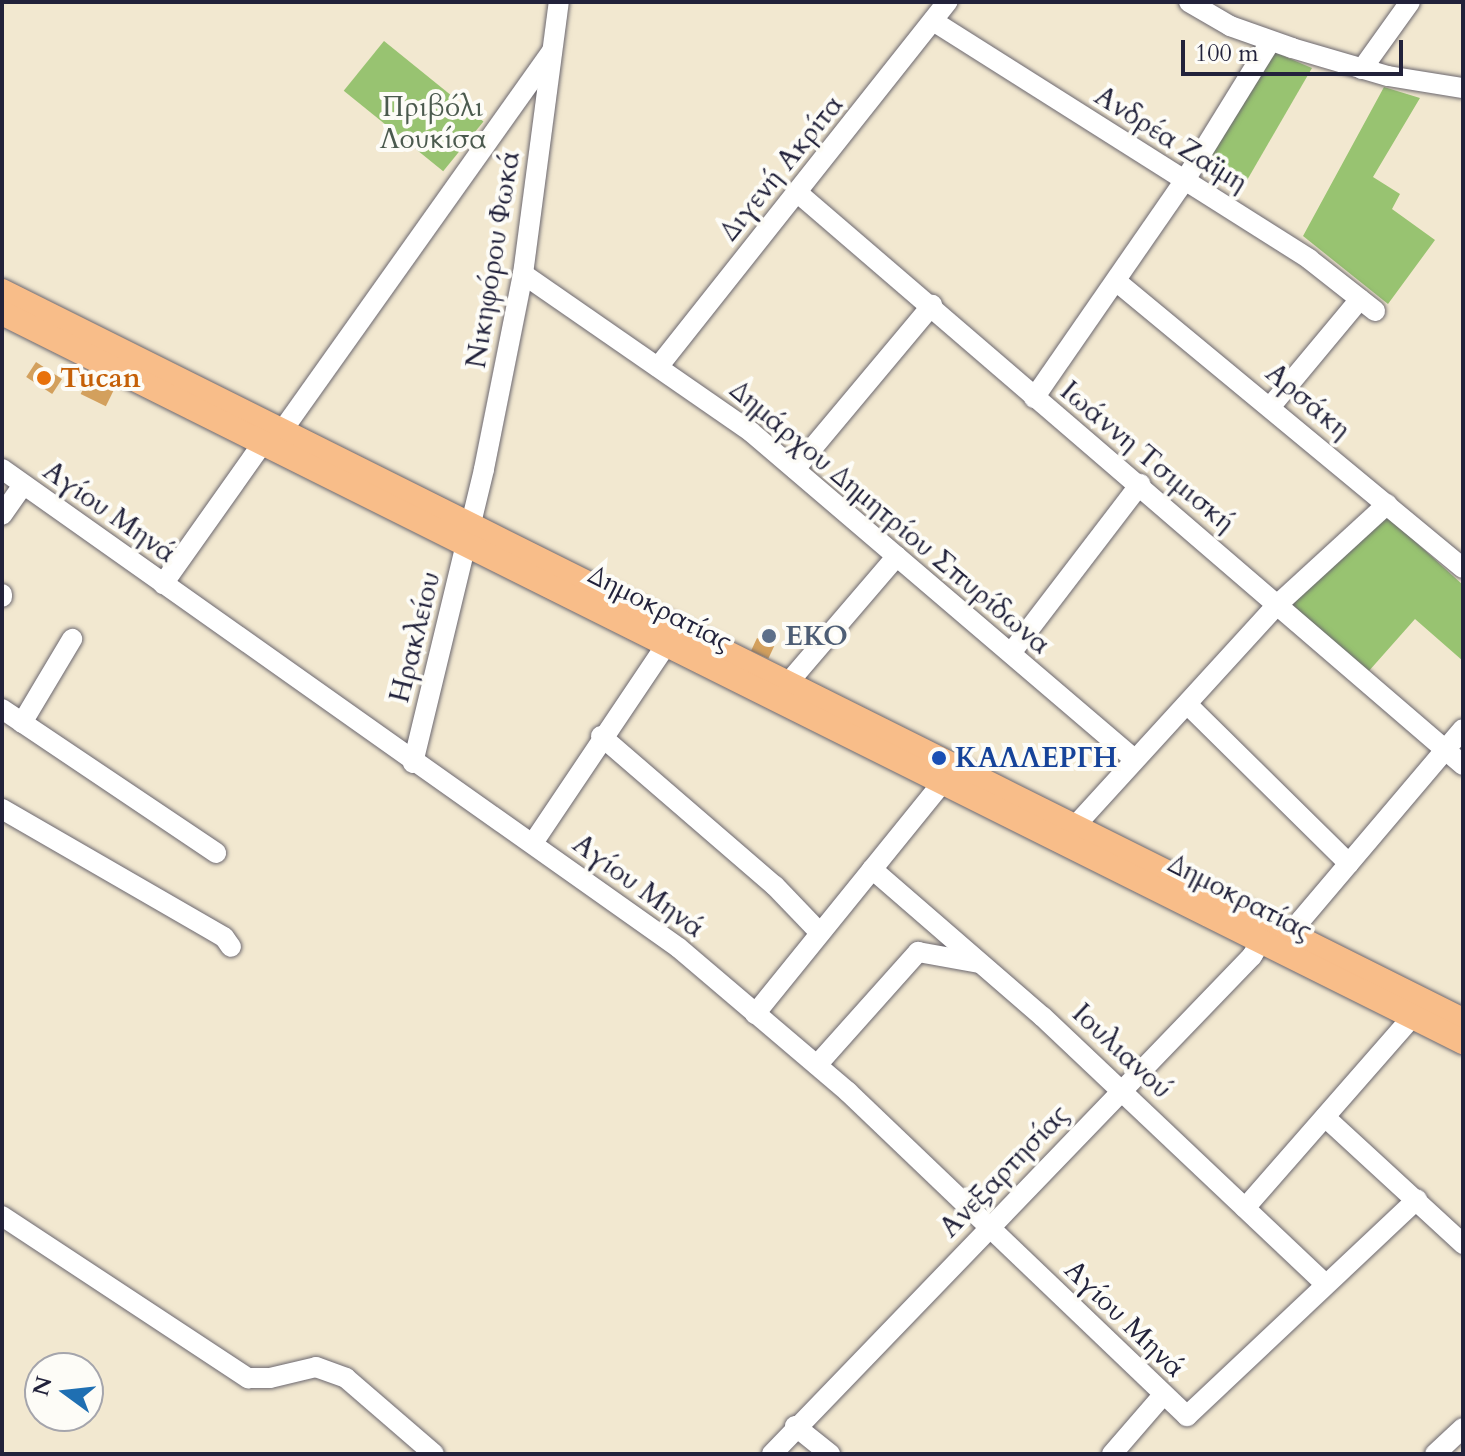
<!DOCTYPE html>
<html>
<head>
<meta charset="utf-8">
<style>
  body { margin:0 }
  #map { position:relative; width:1465px; height:1456px; overflow:hidden; background:#f2e8d0; font-family:Cardo,serif }
  div>[style] { position:absolute }
  [style*='--x'] { left:calc(var(--x)*1px); top:calc(var(--y)*1px); width:calc(var(--w)*1px); rotate:calc(var(--a)*1deg) }
  .green>* { inset:0; background:#98c371; transform-origin:0 0 }
  .building>* { inset:0; background:#d3a05d; transform-origin:0 0 }
  .roads { filter:drop-shadow(0 0 2px #6b676f) drop-shadow(0 0 2px #6b676f) }
  .minor>* { height:20px; margin:-10px; padding:0 10px; transform-origin:10px; border-radius:10px; background:#fff }
  .major>* { height:24px; margin:-12px; padding:0 12px; transform-origin:12px; border-radius:12px; background:#f8bd89 }
  .dots>* { width:22px; height:22px; translate:-50% -50%; box-sizing:border-box; border:4px solid #fdfcf7; border-radius:50% }
  span { translate:-50% -50%; white-space:nowrap; text-align:center; line-height:1.15; -webkit-text-stroke:8px #fdfcf7; paint-order:stroke }
  .park-label { font-size:28px; color:#4b5a4e }
  .street-label { font-size:28px; color:#22223b }
  .food-label { font-size:28px; color:#c56008; font-weight:700 }
  .left { translate:0 -50%; text-align:left }
  .service-label { font-size:28px; color:#4e5e75; font-weight:700 }
  .transit-label { font-size:28px; color:#164399; font-weight:700 }
  .frame { position:absolute; inset:0; border:4px solid #22223b; pointer-events:none }
  .north { position:absolute; left:24px; top:1352px; width:80px; height:80px; box-sizing:border-box; background:#fdfcf7; border:2px solid #a5a5ac; border-radius:50%; rotate:285deg; font-size:22px; font-weight:700; line-height:32px; text-align:center; color:#22223b }
  .north::after { content:''; display:block; margin:auto; width:28px; height:36px; background:#1f6fb2; clip-path:polygon(50% 0,100% 100%,50% 72%,0 100%) }
  .scale { position:absolute; left:1181px; top:40px; width:222px; height:36px; box-sizing:border-box; border:4px solid #22223b; border-top:0; padding-left:10px; font-size:24px; line-height:28px; white-space:nowrap; color:#22223b; -webkit-text-stroke:6px #fdfcf7; paint-order:stroke }
</style>
</head>
<body>
<div id="map">
  <div class="green">
    <div style="left:384px;top:41px;width:128px;height:64px;rotate:39deg"></div>
    <div style="clip-path:polygon(1274px 52px,1312px 68px,1239px 194px,1199px 171px)"></div>
    <div style="clip-path:polygon(1384px 87px,1420px 98px,1373px 177px,1400px 194px,1392px 209px,1435px 240px,1388px 304px,1303px 236px)"></div>
    <div style="clip-path:polygon(1386px 515px,1463px 585px,1463px 661px,1415px 619px,1368px 672px,1288px 603px)"></div>
  </div>
  <div class="building">
    <div style="left:36px;top:362px;width:31px;height:18px;rotate:33deg"></div>
    <div style="left:89px;top:377px;width:28px;height:19px;rotate:26deg"></div>
    <div style="left:757px;top:638px;width:19px;height:14px;rotate:25deg"></div>
  </div>
  <div class="roads">
    <div class="minor">
      <div style="--x:1189;--y:2;--w:48;--a:30.3"></div>
      <div style="--x:1230;--y:26;--w:66;--a:19.5"></div>
      <div style="--x:1292;--y:48;--w:100;--a:16.3"></div>
      <div style="--x:1388;--y:76;--w:76;--a:9.1"></div>
      <div style="--x:933;--y:21;--w:445;--a:32.3"></div>
      <div style="--x:1309;--y:259;--w:84;--a:38.2"></div>
      <div style="--x:1362;--y:69;--w:82;--a:-54.4"></div>
      <div style="--x:798;--y:193;--w:877;--a:40.7"></div>
      <div style="--x:523;--y:274;--w:277;--a:34.7"></div>
      <div style="--x:751;--y:432;--w:502;--a:40.48"></div>
      <div style="--x:1116;--y:281;--w:450;--a:39.6"></div>
      <div style="--x:658;--y:367;--w:466;--a:-51.6"></div>
      <div style="--x:1034;--y:398;--w:265;--a:-55.3"></div>
      <div style="--x:1185;--y:180;--w:163;--a:-58.3"></div>
      <div style="--x:1271;--y:406;--w:139;--a:-50.2"></div>
      <div style="--x:282;--y:431;--w:464;--a:-54.6"></div>
      <div style="--x:2;--y:469;--w:829;--a:35.28"></div>
      <div style="--x:679;--y:948;--w:222;--a:40.4"></div>
      <div style="--x:848;--y:1092;--w:469;--a:43.7"></div>
      <div style="--x:1187;--y:1416;--w:316;--a:-43.3"></div>
      <div style="--x:795;--y:469;--w:214;--a:-50.1"></div>
      <div style="--x:2;--y:515;--w:37;--a:-55"></div>
      <div style="--x:163;--y:584;--w:173;--a:-54.7"></div>
      <div style="--x:2;--y:594;--w:3;--a:90"></div>
      <div style="--x:1011;--y:653;--w:213;--a:-52.6"></div>
      <div style="--x:788;--y:683;--w:167;--a:-49.4"></div>
      <div style="--x:1188;--y:705;--w:226;--a:44.6"></div>
      <div style="--x:2;--y:709;--w:258;--a:33.9"></div>
      <div style="--x:22;--y:723;--w:98;--a:-59.2"></div>
      <div style="--x:601;--y:736;--w:230;--a:40.8"></div>
      <div style="--x:775;--y:886;--w:65;--a:46.2"></div>
      <div style="--x:413;--y:763;--w:302;--a:-76.4"></div>
      <div style="--x:484;--y:469;--w:199;--a:-78.7"></div>
      <div style="--x:523;--y:274;--w:274;--a:-82.5"></div>
      <div style="--x:2;--y:809;--w:256;--a:30"></div>
      <div style="--x:224;--y:937;--w:12;--a:55"></div>
      <div style="--x:1075;--y:826;--w:301;--a:-47.6"></div>
      <div style="--x:1278;--y:604;--w:148;--a:-42.5"></div>
      <div style="--x:533;--y:843;--w:239;--a:-56.1"></div>
      <div style="--x:872;--y:869;--w:226;--a:40.9"></div>
      <div style="--x:1043;--y:1017;--w:388;--a:43.4"></div>
      <div style="--x:1286;--y:945;--w:29;--a:-59"></div>
      <div style="--x:1301;--y:920;--w:250;--a:-49.7"></div>
      <div style="--x:755;--y:1014;--w:299;--a:-51"></div>
      <div style="--x:817;--y:1065;--w:152;--a:-48.2"></div>
      <div style="--x:918;--y:952;--w:62;--a:10.2"></div>
      <div style="--x:1325;--y:1117;--w:188;--a:42.6"></div>
      <div style="--x:1245;--y:1208;--w:254;--a:-48.8"></div>
      <div style="--x:2;--y:1216;--w:295;--a:33.4"></div>
      <div style="--x:248;--y:1378;--w:22;--a:0"></div>
      <div style="--x:270;--y:1378;--w:47;--a:-13.4"></div>
      <div style="--x:316;--y:1367;--w:32;--a:20"></div>
      <div style="--x:346;--y:1378;--w:116;--a:40.8"></div>
      <div style="--x:795;--y:1426;--w:45;--a:38.7"></div>
      <div style="--x:772;--y:1454;--w:692;--a:-46.05"></div>
      <div style="--x:1252;--y:956;--w:33;--a:-59"></div>
      <div style="--x:1112;--y:1454;--w:79;--a:-49.1"></div>
      <div style="--x:1435;--y:1454;--w:38;--a:-43"></div>
    </div>
    <div class="major">
      <div style="--x:2;--y:291;--w:1633;--a:26.52"></div>
      <div style="--x:2;--y:313;--w:1633;--a:26.52"></div>
    </div>
  </div>
  <div class="dots">
    <div style="left:44px;top:378px;background:#e8710a"></div>
    <div style="left:769px;top:636px;background:#5c6f8a"></div>
    <div style="left:939px;top:758px;background:#1a4fb4"></div>
  </div>
  <div class="park-label">
    <span style="left:433px;top:123px">Πριβόλι<br>Λουκίσα</span>
  </div>
  <div class="street-label">
    <span style="left:1171px;top:139px;rotate:32deg">Ανδρέα Ζαϊμη</span>
    <span style="left:781px;top:168px;rotate:-51deg">Διγενή Ακρίτα</span>
    <span style="left:493px;top:259px;rotate:-81deg">Νικηφόρου Φωκά</span>
    <span style="left:1308px;top:401px;rotate:40deg">Αρσάκη</span>
    <span style="left:1148px;top:457px;rotate:40deg">Ιωάννη Τσιμισκή</span>
    <span style="left:110px;top:512px;rotate:35deg">Αγίου Μηνά</span>
    <span style="left:890px;top:517px;rotate:40deg">Δημάρχου Δημητρίου Σπυρίδωνα</span>
    <span style="left:660px;top:608px;rotate:27deg">Δημοκρατίας</span>
    <span style="left:415px;top:637px;rotate:-76deg">Ηρακλείου</span>
    <span style="left:639px;top:886px;rotate:36deg">Αγίου Μηνά</span>
    <span style="left:1240px;top:897px;rotate:27deg">Δημοκρατίας</span>
    <span style="left:1122px;top:1051px;rotate:43deg">Ιουλιανού</span>
    <span style="left:1004px;top:1171px;rotate:-46deg">Ανεξαρτησίας</span>
    <span style="left:1125px;top:1319px;rotate:44deg">Αγίου Μηνά</span>
  </div>
  <div class="food-label">
    <span class="left" style="left:60px;top:378px">Tucan</span>
  </div>
  <div class="service-label">
    <span class="left" style="left:785px;top:636px">EKO</span>
  </div>
  <div class="transit-label">
    <span class="left" style="left:955px;top:758px">ΚΑΛΛΕΡΓΗ</span>
  </div>
  <div class="frame"></div>
  <div class="north">N</div>
  <div class="scale">100 m</div>
</div>
</body>
</html>
